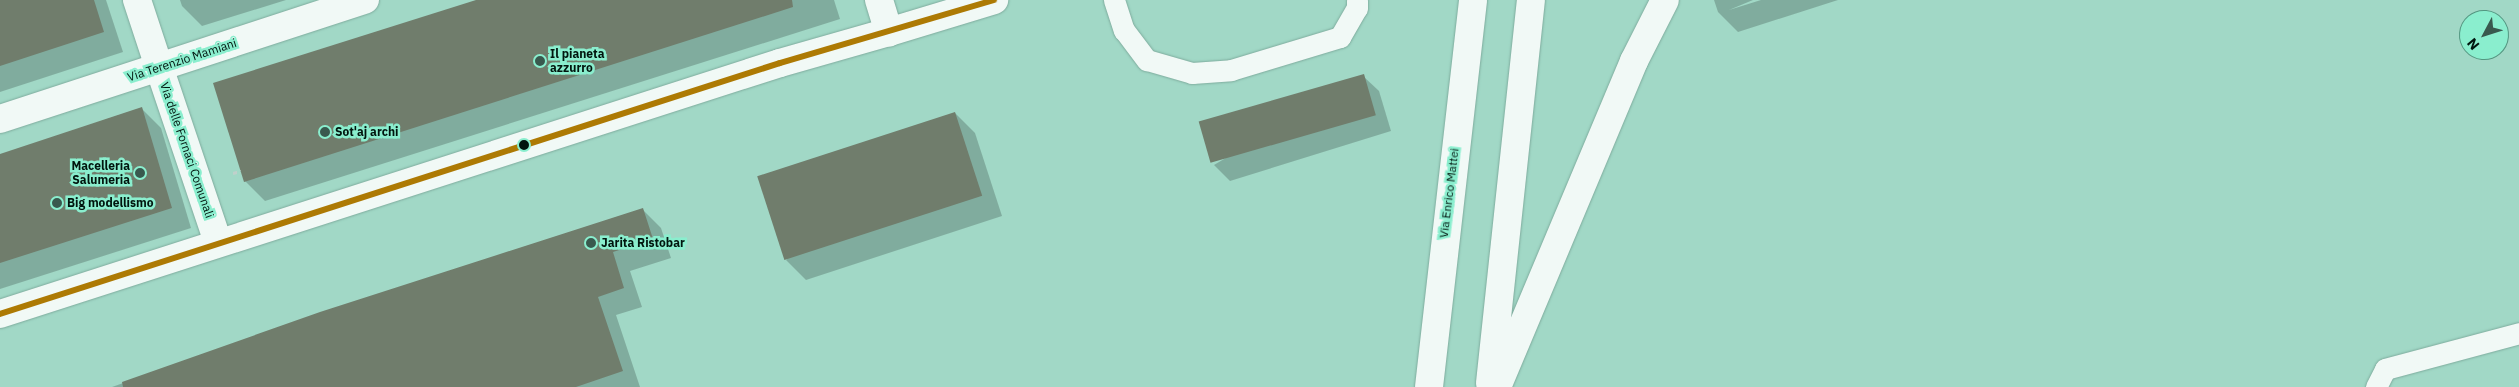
<!DOCTYPE html>
<html>
<head>
<meta charset="utf-8">
<style>
  body { margin:0 }
  #map { position:relative; width:2519px; height:387px; overflow:hidden; background:#a1d8c6; font-family:"IBM Plex Sans",sans-serif }
  div>[style] { position:absolute }
  [style*='--x'] { left:calc(var(--x)*1px); top:calc(var(--y)*1px); width:calc(var(--w)*1px); rotate:calc(var(--a)*1deg) }
  .shadow>* { inset:0; background:#0003 }
  .building>* { inset:0; background:#707d6c; transform-origin:0 0 }
  .path>* { height:3px; margin-top:-1.5px; transform-origin:0; background:repeating-linear-gradient(90deg,#c0d0cb 0 4px,transparent 0 8px) }
  .roads { filter:drop-shadow(0 0 1px #7eab9d) drop-shadow(0 0 1px #7eab9d) }
  .service>* { height:21px; margin:-10.5px; padding:0 10.5px; transform-origin:10.5px; border-radius:10.5px; background:#f1f9f6 }
  .pedestrian>* { height:28px; margin:-14px; padding:0 14px; transform-origin:14px; border-radius:14px; background:#f1f9f6 }
  .minor>* { height:28px; margin:-14px; padding:0 14px; transform-origin:14px; border-radius:14px; background:#f1f9f6 }
  .secondary>* { height:28px; margin:-14px; padding:0 14px; transform-origin:14px; border-radius:14px; background:#f1f9f6 }
  .primary>* { height:28px; margin:-14px; padding:0 14px; transform-origin:14px; border-radius:14px; background:#f1f9f6 }
  .trunk>* { height:28px; margin:-14px; padding:0 14px; transform-origin:14px; border-radius:14px; background:#f1f9f6 }
  .bus-1>* { height:6px; margin:-3px; padding:0 3px; transform-origin:3px; border-radius:3px; background:#ad7a04 }
  .dots>* { width:14px; height:14px; translate:-50% -50%; box-sizing:border-box; border:2px solid #8aeece; border-radius:50% }
  span { translate:-50% -50%; white-space:nowrap; text-align:center; line-height:1.15; -webkit-text-stroke:5px #8aeece; paint-order:stroke }
  .poi-label { font-size:12px; color:#01150e; font-weight:700 }
  .left { translate:0 -50%; text-align:left }
  .right { translate:-100% -50%; text-align:right }
  .street-label { font-size:12px; color:#01150e }
  .north { position:absolute; left:2459px; top:10px; width:50px; height:50px; box-sizing:border-box; background:#8aeece; border:1px solid #539781; border-radius:50%; rotate:230deg; font-size:14px; font-weight:700; line-height:20px; text-align:center; color:#01150e }
  .north::after { content:''; display:block; margin:auto; width:18px; height:22px; background:#39594e; clip-path:polygon(50% 0,100% 100%,50% 72%,0 100%) }
</style>
</head>
<body>
<div id="map">
  <div class="shadow">
    <div style="clip-path:polygon(0 0,106px 0,123px 52px,0 92px)"></div>
    <div style="clip-path:polygon(180px 0,286px 0,202px 26px,182px 6px)"></div>
    <div style="clip-path:polygon(480px 0,834px 0,840px 19px,265px 201px,245px 181px)"></div>
    <div style="clip-path:polygon(1714px 0,1753px 0,1729px 10px,1761px 0,1838px 0,1738px 32px,1718px 12px)"></div>
    <div style="clip-path:polygon(1363px 76px,1379px 91px,1391px 131px,1230px 181px,1214px 165px)"></div>
    <div style="clip-path:polygon(141px 108px,161px 128px,191px 228px,0 289px,0 155px)"></div>
    <div style="clip-path:polygon(955px 113px,975px 133px,1002px 216px,806px 280px,786px 260px)"></div>
    <div style="clip-path:polygon(642px 209px,661px 228px,671px 258px,630px 271px,642px 307px,616px 315px,640px 387px,112px 387px,320px 313px)"></div>
  </div>
  <div class="building">
    <div style="clip-path:polygon(0 0,94px 0,104px 32px,0 66px)"></div>
    <div style="clip-path:polygon(476px 0,792px 0,793px 7px,244px 182px,213px 83px)"></div>
    <div style="left:1364px;top:74px;width:43px;height:172px;rotate:74deg"></div>
    <div style="clip-path:polygon(142px 107px,172px 208px,0 263px,0 154px)"></div>
    <div style="left:955px;top:112px;width:88px;height:208px;rotate:72deg"></div>
    <div style="clip-path:polygon(643px 208px,653px 239px,613px 252px,624px 288px,598px 297px,623px 371px,576px 387px,123px 387px,122px 382px,320px 312px)"></div>
  </div>
  <div class="path">
    <div style="--x:233;--y:173;--w:8;--a:-14"></div>
  </div>
  <div class="roads">
    <div class="service">
      <div style="--x:1114;--y:0;--w:32;--a:72"></div>
      <div style="--x:1124;--y:30;--w:38;--a:53"></div>
      <div style="--x:1147;--y:60;--w:47;--a:16.1"></div>
      <div style="--x:1192;--y:73;--w:39;--a:-4"></div>
      <div style="--x:1231;--y:70;--w:114;--a:-16.8"></div>
      <div style="--x:1340;--y:37;--w:34;--a:-60"></div>
      <div style="--x:1357;--y:8;--w:8;--a:-90"></div>
      <div style="--x:2376;--y:387;--w:20;--a:-63"></div>
      <div style="--x:2385;--y:369;--w:139;--a:-15"></div>
    </div>
    <div class="pedestrian">
      <div style="--x:159;--y:67;--w:185;--a:71.4"></div>
    </div>
    <div class="minor">
      <div style="--x:137;--y:0;--w:71;--a:71.8"></div>
      <div style="--x:0;--y:119;--w:384;--a:-18.1"></div>
    </div>
    <div class="secondary">
      <div style="--x:0;--y:314;--w:819;--a:-17.84"></div>
      <div style="--x:780;--y:63;--w:113;--a:-15.9"></div>
    </div>
    <div class="primary">
      <div style="--x:879;--y:0;--w:34;--a:73"></div>
      <div style="--x:889;--y:32;--w:110;--a:-16.9"></div>
    </div>
    <div class="trunk">
      <div style="--x:1490;--y:383;--w:385;--a:-83.9"></div>
      <div style="--x:1429;--y:387;--w:389;--a:-83.5"></div>
      <div style="--x:1497;--y:387;--w:354;--a:-67.2"></div>
      <div style="--x:1634;--y:61;--w:68;--a:-63.1"></div>
    </div>
  </div>
  <div class="bus-1">
    <div style="--x:0;--y:314;--w:819;--a:-17.84"></div>
    <div style="--x:780;--y:63;--w:223;--a:-16.4"></div>
  </div>
  <div class="dots">
    <div style="left:540px;top:61px;background:#39594e"></div>
    <div style="left:325px;top:132px;background:#39594e"></div>
    <div style="left:524px;top:145px;background:#01150e"></div>
    <div style="left:140px;top:173px;background:#39594e"></div>
    <div style="left:57px;top:203px;background:#39594e"></div>
    <div style="left:591px;top:243px;background:#39594e"></div>
  </div>
  <div class="poi-label">
    <span class="left" style="left:550px;top:61px">Il pianeta<br>azzurro</span>
    <span class="left" style="left:335px;top:132px">Sot'aj archi</span>
    <span class="right" style="left:130px;top:173px">Macelleria<br>Salumeria</span>
    <span class="left" style="left:67px;top:203px">Big modellismo</span>
    <span class="left" style="left:601px;top:243px">Jarita Ristobar</span>
  </div>
  <div class="street-label">
    <span style="left:182px;top:60px;rotate:-18deg">Via Terenzio Mamiani</span>
    <span style="left:187px;top:150px;rotate:71deg">Via delle Fornaci Comunali</span>
    <span style="left:1449px;top:193px;rotate:-83deg">Via Enrico Mattei</span>
  </div>
  <div class="north">N</div>
</div>
</body>
</html>
